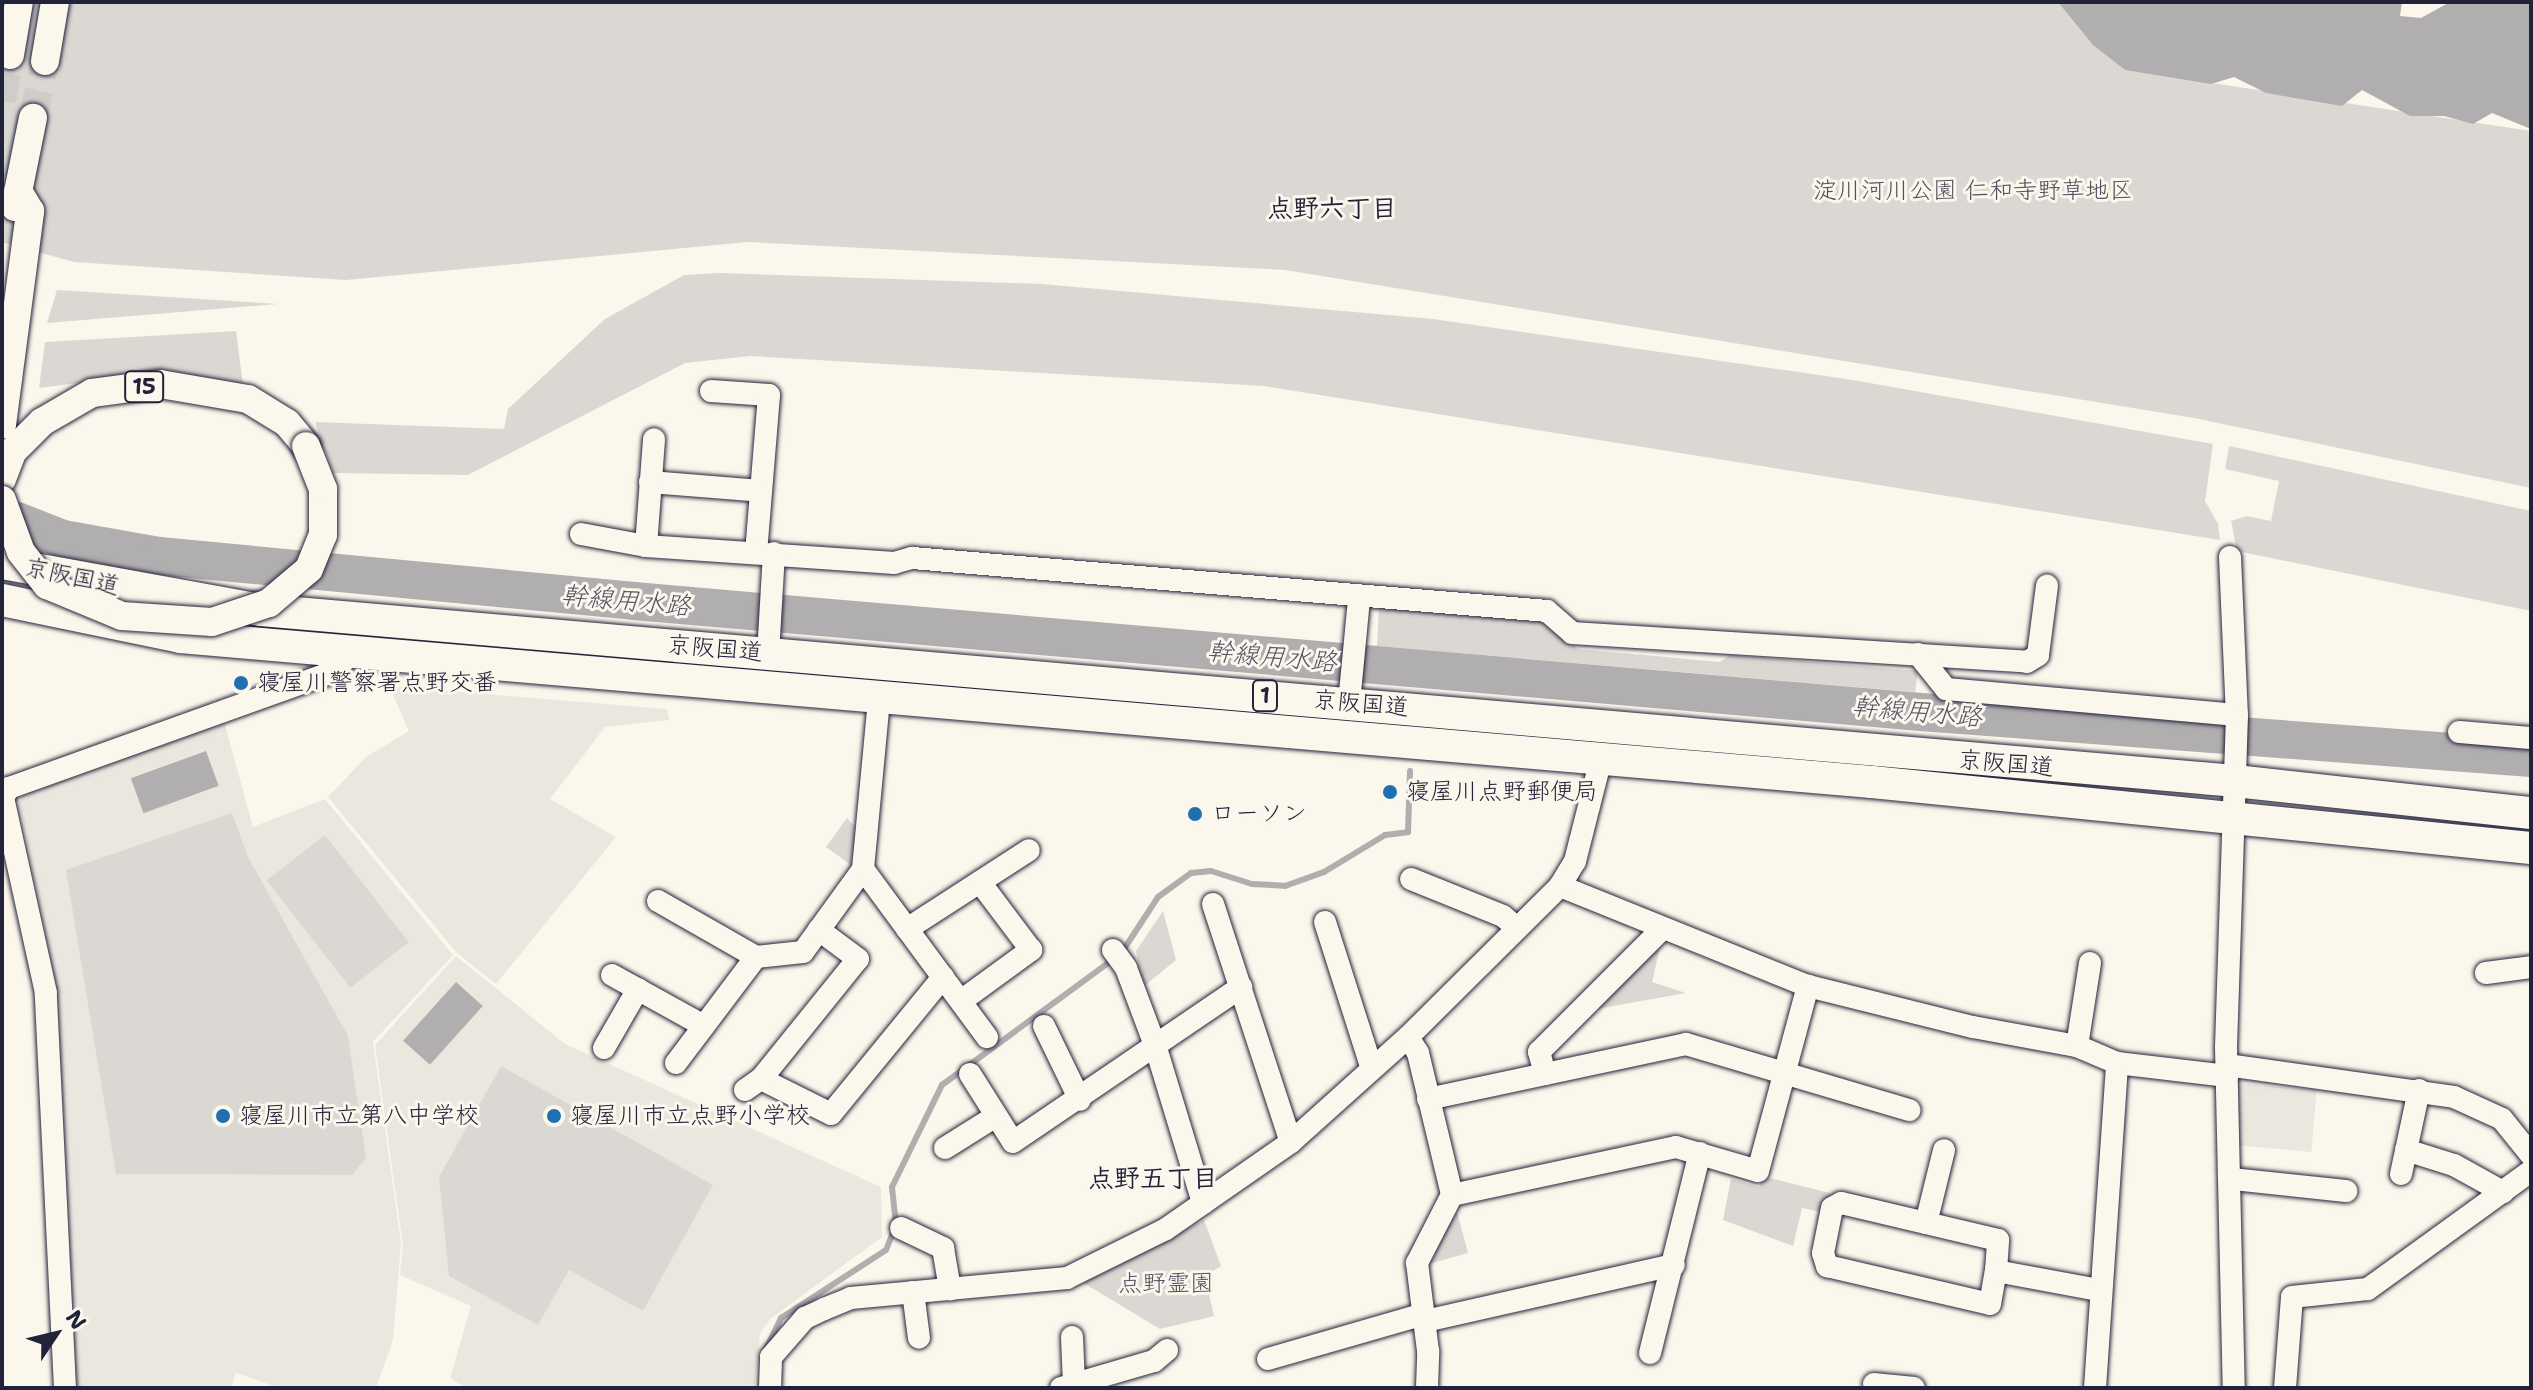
<!DOCTYPE html>
<html>
<head>
<meta charset="utf-8">
<style>
  body { margin:0 }
  #map { position:relative; width:2533px; height:1390px; overflow:hidden; background:#fbf7ec; font-family:"Shantell Sans","Klee One",sans-serif }
  div>[style] { position:absolute }
  [style*='--x'] { left:calc(var(--x)*1px); top:calc(var(--y)*1px); width:calc(var(--w)*1px); rotate:calc(var(--a)*1deg) }
  .built>* { inset:0; background:#ebe7df; transform-origin:0 0 }
  .green>* { inset:0; background:#dbd8d3; transform-origin:0 0 }
  .water>* { inset:0; background:#b1aeb0; transform-origin:0 0 }
  .stream>* { height:6px; margin:-3px; padding:0 3px; transform-origin:3px; border-radius:3px; background:#b1aeb0 }
  .river>* { height:38px; margin:-19px; padding:0 19px; transform-origin:19px; border-radius:19px; background:#b1aeb0 }
  .major-tunnel>* { height:28px; margin-top:-14px; transform-origin:0; background:repeating-linear-gradient(90deg,#d0ccc9 0 28px,transparent 0 42px) }
  .roads { filter:drop-shadow(0 0 2px #22223b) drop-shadow(0 0 2px #22223b) }
  .minor>* { height:22px; margin:-11px; padding:0 11px; transform-origin:11px; border-radius:11px; background:#fbf7ec }
  .major>* { height:28px; margin:-14px; padding:0 14px; transform-origin:14px; border-radius:14px; background:#fbf7ec }
  .highway>* { height:32px; margin:-16px; padding:0 16px; transform-origin:16px; border-radius:16px; background:#fbf7ec }
  .bridges { filter:drop-shadow(0 0 2px #22223b) drop-shadow(0 0 2px #22223b) }
  .major-bridge>* { height:28px; margin:-14px; padding:0 14px; transform-origin:14px; border-radius:14px; background:#fbf7ec }
  .dots>* { width:22px; height:22px; translate:-50% -50%; box-sizing:border-box; border:4px solid #fbf7ec; border-radius:50% }
  span { translate:-50% -50%; white-space:nowrap; text-align:center; line-height:1.15; -webkit-text-stroke:6px #fbf7ec; paint-order:stroke }
  .shield-label span { padding:2px 6px; background:#fbf7ec; border:2px solid; border-radius:6px; -webkit-text-stroke-width:0 }
  .shield-label { font-size:22px; color:#22223b; font-weight:700 }
  .park-label { font-size:24px; color:#505061 }
  .street-label { font-size:24px; color:#22223b }
  .poi-label { font-size:24px; color:#22223b }
  .left { translate:0 -50%; text-align:left }
  .neighbourhood-label { font-size:26px; color:#22223b; font-weight:700 }
  .water-label { font-size:26px; color:#545364; font-style:italic }
  .frame { position:absolute; inset:0; border:4px solid #22223b; pointer-events:none }
  .north { position:absolute; left:16px; top:1294px; width:80px; height:80px; -webkit-text-stroke:6px #fbf7ec; paint-order:stroke; rotate:55deg; font-size:22px; font-weight:700; line-height:32px; text-align:center; color:#22223b }
  .north::after { content:''; display:block; margin:auto; width:28px; height:36px; background:#22223b; clip-path:polygon(50% 0,100% 100%,50% 72%,0 100%) }
</style>
</head>
<body>
<div id="map">
  <div class="built">
    <div style="clip-path:polygon(389px 686px,667px 709px,669px 720px,605px 727px,550px 799px,616px 837px,496px 984px,457px 953px,328px 797px,366px 757px,409px 731px)"></div>
    <div style="clip-path:polygon(223px 718px,253px 827px,325px 799px,453px 955px,373px 1042px,401px 1244px,393px 1340px,376px 1388px,280px 1388px,236px 1373px,232px 1386px,75px 1388px,57px 992px,19px 802px,26px 789px)"></div>
    <div style="clip-path:polygon(456px 956px,565px 1044px,881px 1187px,882px 1237px,770px 1319px,760px 1334px,754px 1388px,467px 1388px,450px 1378px,471px 1306px,400px 1275px,403px 1246px,375px 1045px)"></div>
    <div style="left:2235px;top:1083px;width:82px;height:62px;rotate:5deg"></div>
  </div>
  <div class="green">
    <div style="clip-path:polygon(2px 2px,2058px 2px,2126px 70px,2531px 131px,2531px 488px,2194px 418px,1285px 270px,748px 242px,346px 280px,74px 262px,2px 242px)"></div>
    <div style="clip-path:polygon(721px 273px,1042px 284px,1433px 319px,1853px 380px,2213px 444px,2205px 501px,2218px 524px,2220px 540px,1264px 386px,750px 356px,685px 363px,468px 475px,333px 473px,315px 422px,504px 429px,508px 409px,605px 319px,684px 275px)"></div>
    <div style="clip-path:polygon(57px 290px,278px 304px,47px 323px)"></div>
    <div style="clip-path:polygon(236px 331px,243px 385px,167px 372px,39px 388px,45px 342px)"></div>
    <div style="clip-path:polygon(2229px 446px,2531px 511px,2531px 611px,2237px 551px,2231px 521px,2247px 516px,2271px 521px,2279px 481px,2225px 469px)"></div>
    <div style="clip-path:polygon(1379px 607px,1550px 622px,1578px 649px,1720px 662px,1730px 655px,1918px 671px,1915px 692px,1377px 646px)"></div>
    <div style="clip-path:polygon(232px 813px,248px 857px,348px 1036px,366px 1158px,352px 1175px,116px 1174px,66px 870px)"></div>
    <div style="clip-path:polygon(847px 818px,857px 829px,851px 865px,826px 847px)"></div>
    <div style="left:325px;top:835px;width:136px;height:74px;rotate:52deg"></div>
    <div style="clip-path:polygon(1163px 911px,1176px 960px,1143px 987px,1136px 951px)"></div>
    <div style="clip-path:polygon(1660px 947px,1652px 982px,1686px 993px,1591px 1010px)"></div>
    <div style="clip-path:polygon(501px 1066px,713px 1185px,643px 1311px,569px 1270px,538px 1325px,449px 1276px,439px 1177px)"></div>
    <div style="clip-path:polygon(1762px 1176px,1830px 1193px,1826px 1213px,1802px 1208px,1793px 1246px,1723px 1220px,1731px 1179px,1759px 1187px)"></div>
    <div style="clip-path:polygon(1457px 1212px,1468px 1253px,1422px 1266px)"></div>
    <div style="clip-path:polygon(1204px 1220px,1221px 1266px,1205px 1276px,1214px 1316px,1160px 1329px,1082px 1282px)"></div>
  </div>
  <div class="water">
    <div style="clip-path:polygon(2058px 2px,2402px 2px,2400px 16px,2421px 18px,2450px 2px,2531px 2px,2531px 129px,2492px 113px,2473px 124px,2444px 116px,2410px 116px,2362px 90px,2342px 106px,2266px 93px,2234px 77px,2211px 84px,2125px 70px,2093px 45px)"></div>
    <div style="left:206px;top:751px;width:37px;height:80px;rotate:70deg"></div>
    <div style="left:456px;top:982px;width:36px;height:79px;rotate:42deg"></div>
  </div>
  <div class="stream">
    <div style="--x:1318;--y:674;--w:20;--a:-60"></div>
    <div style="--x:1413;--y:682;--w:17;--a:-90"></div>
    <div style="--x:1122;--y:952;--w:66;--a:-56.8"></div>
    <div style="--x:1158;--y:897;--w:41;--a:-36"></div>
    <div style="--x:1191;--y:873;--w:20;--a:-6"></div>
    <div style="--x:1211;--y:871;--w:43;--a:17.6"></div>
    <div style="--x:1252;--y:884;--w:33;--a:3"></div>
    <div style="--x:1285;--y:886;--w:41;--a:-19.7"></div>
    <div style="--x:1324;--y:872;--w:71;--a:-31.2"></div>
    <div style="--x:1385;--y:835;--w:23;--a:-7"></div>
    <div style="--x:1408;--y:832;--w:61;--a:-88.1"></div>
    <div style="--x:764;--y:1353;--w:39;--a:-64"></div>
    <div style="--x:781;--y:1318;--w:125;--a:-32.9"></div>
    <div style="--x:886;--y:1250;--w:27;--a:-68"></div>
    <div style="--x:896;--y:1225;--w:38;--a:-96"></div>
    <div style="--x:892;--y:1187;--w:114;--a:-63.9"></div>
    <div style="--x:942;--y:1085;--w:211;--a:-36.3"></div>
  </div>
  <div class="river">
    <div style="--x:17;--y:521;--w:49;--a:21.4"></div>
    <div style="--x:63;--y:539;--w:97;--a:10"></div>
    <div style="--x:159;--y:556;--w:477;--a:5.4"></div>
    <div style="--x:634;--y:601;--w:1292;--a:4.93"></div>
    <div style="--x:1921;--y:712;--w:612;--a:4.31"></div>
  </div>
  <div class="major-tunnel">
    <div style="--x:2;--y:101;--w:47;--a:-80.1"></div>
    <div style="--x:33;--y:118;--w:58;--a:-78.1"></div>
  </div>
  <div class="roads">
    <div class="minor">
      <div style="--x:711;--y:391;--w:58;--a:3.9"></div>
      <div style="--x:769;--y:395;--w:158;--a:94.7"></div>
      <div style="--x:650;--y:482;--w:111;--a:4.6"></div>
      <div style="--x:581;--y:534;--w:66;--a:10.5"></div>
      <div style="--x:646;--y:546;--w:249;--a:3.9"></div>
      <div style="--x:894;--y:563;--w:19;--a:-16"></div>
      <div style="--x:912;--y:558;--w:637;--a:4.77"></div>
      <div style="--x:1547;--y:611;--w:33;--a:41"></div>
      <div style="--x:1572;--y:633;--w:456;--a:3.6"></div>
      <div style="--x:2027;--y:662;--w:13;--a:-32"></div>
      <div style="--x:2038;--y:655;--w:70;--a:-82.6"></div>
      <div style="--x:646;--y:546;--w:107;--a:-85.7"></div>
      <div style="--x:2230;--y:557;--w:158;--a:87.5"></div>
      <div style="--x:2237;--y:715;--w:332;--a:91.9"></div>
      <div style="--x:2226;--y:1047;--w:341;--a:88.7"></div>
      <div style="--x:768;--y:654;--w:101;--a:-86.6"></div>
      <div style="--x:1918;--y:654;--w:45;--a:51.3"></div>
      <div style="--x:1946;--y:689;--w:292;--a:5.1"></div>
      <div style="--x:1349;--y:703;--w:104;--a:-84.5"></div>
      <div style="--x:2459;--y:732;--w:72;--a:4.8"></div>
      <div style="--x:863;--y:869;--w:209;--a:53.6"></div>
      <div style="--x:1411;--y:879;--w:99;--a:21.9"></div>
      <div style="--x:1503;--y:916;--w:18;--a:41"></div>
      <div style="--x:1560;--y:886;--w:267;--a:22"></div>
      <div style="--x:1808;--y:986;--w:170;--a:14"></div>
      <div style="--x:1973;--y:1027;--w:106;--a:10.4"></div>
      <div style="--x:2077;--y:1046;--w:43;--a:23"></div>
      <div style="--x:2117;--y:1063;--w:111;--a:6.7"></div>
      <div style="--x:658;--y:901;--w:113;--a:29.7"></div>
      <div style="--x:756;--y:957;--w:47;--a:-6.1"></div>
      <div style="--x:803;--y:952;--w:102;--a:-54.1"></div>
      <div style="--x:863;--y:869;--w:171;--a:-84.6"></div>
      <div style="--x:1213;--y:904;--w:250;--a:71.9"></div>
      <div style="--x:1325;--y:922;--w:154;--a:72.3"></div>
      <div style="--x:907;--y:929;--w:145;--a:-32.9"></div>
      <div style="--x:1113;--y:950;--w:22;--a:54"></div>
      <div style="--x:1126;--y:968;--w:85;--a:69.4"></div>
      <div style="--x:1156;--y:1048;--w:162;--a:73.1"></div>
      <div style="--x:2486;--y:973;--w:45;--a:-7.6"></div>
      <div style="--x:612;--y:975;--w:105;--a:29"></div>
      <div style="--x:961;--y:1001;--w:87;--a:-36.1"></div>
      <div style="--x:1031;--y:950;--w:85;--a:-126.9"></div>
      <div style="--x:1044;--y:1026;--w:82;--a:64.1"></div>
      <div style="--x:1408;--y:1037;--w:19;--a:58"></div>
      <div style="--x:1418;--y:1053;--w:146;--a:76.5"></div>
      <div style="--x:1452;--y:1195;--w:229;--a:-12.1"></div>
      <div style="--x:1676;--y:1147;--w:85;--a:16.3"></div>
      <div style="--x:1758;--y:1171;--w:192;--a:-74.9"></div>
      <div style="--x:2077;--y:1046;--w:84;--a:-81.1"></div>
      <div style="--x:604;--y:1048;--w:68;--a:-60"></div>
      <div style="--x:676;--y:1063;--w:133;--a:-53"></div>
      <div style="--x:2227;--y:1065;--w:229;--a:8"></div>
      <div style="--x:2454;--y:1097;--w:53;--a:24.6"></div>
      <div style="--x:2502;--y:1119;--w:46;--a:51.1"></div>
      <div style="--x:970;--y:1074;--w:80;--a:57.7"></div>
      <div style="--x:1013;--y:1142;--w:276;--a:-34.2"></div>
      <div style="--x:1545;--y:1074;--w:23;--a:-105"></div>
      <div style="--x:1539;--y:1052;--w:175;--a:-45"></div>
      <div style="--x:761;--y:1079;--w:78;--a:26.6"></div>
      <div style="--x:831;--y:1114;--w:177;--a:-50.7"></div>
      <div style="--x:745;--y:1090;--w:19;--a:-35"></div>
      <div style="--x:761;--y:1079;--w:154;--a:-51.1"></div>
      <div style="--x:858;--y:959;--w:49;--a:-143.4"></div>
      <div style="--x:1428;--y:1099;--w:264;--a:-12"></div>
      <div style="--x:1686;--y:1044;--w:233;--a:16.5"></div>
      <div style="--x:945;--y:1148;--w:60;--a:-32.1"></div>
      <div style="--x:2406;--y:1150;--w:50;--a:17.4"></div>
      <div style="--x:2454;--y:1165;--w:56;--a:28.9"></div>
      <div style="--x:2401;--y:1174;--w:86;--a:-77.9"></div>
      <div style="--x:2233;--y:1179;--w:114;--a:6.1"></div>
      <div style="--x:1926;--y:1223;--w:75;--a:-76.1"></div>
      <div style="--x:901;--y:1228;--w:47;--a:25.5"></div>
      <div style="--x:943;--y:1248;--w:42;--a:80.3"></div>
      <div style="--x:1996;--y:1271;--w:31;--a:-86"></div>
      <div style="--x:1998;--y:1240;--w:161;--a:-166.7"></div>
      <div style="--x:1841;--y:1203;--w:10;--a:151"></div>
      <div style="--x:1832;--y:1208;--w:46;--a:101.3"></div>
      <div style="--x:1823;--y:1253;--w:14;--a:73"></div>
      <div style="--x:1827;--y:1266;--w:167;--a:13.1"></div>
      <div style="--x:1990;--y:1304;--w:34;--a:-80"></div>
      <div style="--x:1996;--y:1271;--w:105;--a:10.5"></div>
      <div style="--x:913;--y:1292;--w:46;--a:82.6"></div>
      <div style="--x:1425;--y:1321;--w:255;--a:-12.7"></div>
      <div style="--x:1072;--y:1337;--w:47;--a:87.6"></div>
      <div style="--x:1650;--y:1353;--w:206;--a:-76"></div>
      <div style="--x:1268;--y:1359;--w:162;--a:-16.1"></div>
      <div style="--x:1874;--y:1384;--w:40;--a:5.7"></div>
      <div style="--x:65;--y:1388;--w:395;--a:-92.8"></div>
      <div style="--x:46;--y:993;--w:201;--a:-102.4"></div>
      <div style="--x:3;--y:797;--w:11;--a:-56"></div>
      <div style="--x:9;--y:788;--w:339;--a:-19.7"></div>
      <div style="--x:328;--y:674;--w:33;--a:-40"></div>
      <div style="--x:770;--y:1388;--w:31;--a:-88"></div>
      <div style="--x:771;--y:1357;--w:52;--a:-48.9"></div>
      <div style="--x:805;--y:1318;--w:21;--a:-25"></div>
      <div style="--x:824;--y:1309;--w:29;--a:-22"></div>
      <div style="--x:851;--y:1298;--w:217;--a:-5.3"></div>
      <div style="--x:1067;--y:1278;--w:110;--a:-26.3"></div>
      <div style="--x:1166;--y:1229;--w:152;--a:-34.8"></div>
      <div style="--x:1291;--y:1142;--w:157;--a:-41.9"></div>
      <div style="--x:1408;--y:1037;--w:214;--a:-44.8"></div>
      <div style="--x:1560;--y:886;--w:29;--a:-59"></div>
      <div style="--x:1575;--y:861;--w:105;--a:-75.7"></div>
      <div style="--x:1061;--y:1388;--w:97;--a:-16.2"></div>
      <div style="--x:1154;--y:1361;--w:17;--a:-40"></div>
      <div style="--x:1427;--y:1388;--w:37;--a:-88"></div>
      <div style="--x:1428;--y:1351;--w:89;--a:-97.1"></div>
      <div style="--x:1417;--y:1263;--w:76;--a:-62.8"></div>
      <div style="--x:2095;--y:1388;--w:326;--a:-86.1"></div>
      <div style="--x:2285;--y:1388;--w:91;--a:-85.6"></div>
      <div style="--x:2292;--y:1297;--w:76;--a:-6"></div>
      <div style="--x:2368;--y:1289;--w:201;--a:-35.9"></div>
    </div>
    <div class="major">
      <div style="--x:10;--y:55;--w:54;--a:-80.4"></div>
      <div style="--x:45;--y:61;--w:60;--a:-80.4"></div>
      <div style="--x:15;--y:207;--w:91;--a:-78.6"></div>
      <div style="--x:2;--y:425;--w:216;--a:-82.5"></div>
      <div style="--x:30;--y:211;--w:23;--a:-121"></div>
      <div style="--x:2;--y:479;--w:30;--a:-69"></div>
      <div style="--x:13;--y:451;--w:41;--a:-45"></div>
      <div style="--x:42;--y:422;--w:58;--a:-30.1"></div>
      <div style="--x:92;--y:393;--w:69;--a:-7.5"></div>
      <div style="--x:160;--y:384;--w:89;--a:9.7"></div>
      <div style="--x:248;--y:399;--w:46;--a:31.6"></div>
      <div style="--x:287;--y:423;--w:30;--a:50"></div>
    </div>
    <div class="highway">
      <div style="--x:2;--y:563;--w:263;--a:10.3"></div>
      <div style="--x:261;--y:610;--w:1981;--a:4.95"></div>
      <div style="--x:2235;--y:781;--w:298;--a:6.2"></div>
      <div style="--x:2;--y:600;--w:182;--a:11.7"></div>
      <div style="--x:180;--y:637;--w:1698;--a:4.9"></div>
      <div style="--x:1872;--y:782;--w:662;--a:5.72"></div>
    </div>
  </div>
  <div class="bridges">
    <div class="major-bridge">
      <div style="--x:2;--y:500;--w:55;--a:69.9"></div>
      <div style="--x:21;--y:552;--w:42;--a:51.8"></div>
      <div style="--x:47;--y:585;--w:81;--a:22.5"></div>
      <div style="--x:122;--y:616;--w:90;--a:3.8"></div>
      <div style="--x:212;--y:622;--w:60;--a:-18.4"></div>
      <div style="--x:269;--y:603;--w:52;--a:-40.4"></div>
      <div style="--x:309;--y:569;--w:37;--a:-68"></div>
      <div style="--x:323;--y:535;--w:46;--a:-90"></div>
      <div style="--x:323;--y:489;--w:46;--a:-111.6"></div>
    </div>
  </div>
  <div class="dots">
    <div style="left:241px;top:683px;background:#1f6fb2"></div>
    <div style="left:1390px;top:792px;background:#1f6fb2"></div>
    <div style="left:1195px;top:814px;background:#1f6fb2"></div>
    <div style="left:223px;top:1116px;background:#1f6fb2"></div>
    <div style="left:554px;top:1116px;background:#1f6fb2"></div>
  </div>
  <div class="shield-label">
    <span style="left:144px;top:387px">15</span>
    <span style="left:1265px;top:696px">1</span>
  </div>
  <div class="park-label">
    <span style="left:1973px;top:191px">淀川河川公園 仁和寺野草地区</span>
    <span style="left:1166px;top:1284px">点野霊園</span>
  </div>
  <div class="street-label">
    <span style="left:72px;top:577px;rotate:12deg">京阪国道</span>
    <span style="left:715px;top:649px;rotate:5deg">京阪国道</span>
    <span style="left:1361px;top:704px;rotate:5deg">京阪国道</span>
    <span style="left:2006px;top:764px;rotate:5deg">京阪国道</span>
  </div>
  <div class="poi-label">
    <span class="left" style="left:257px;top:683px">寝屋川警察署点野交番</span>
    <span class="left" style="left:1406px;top:792px">寝屋川点野郵便局</span>
    <span class="left" style="left:1211px;top:814px">ローソン</span>
    <span class="left" style="left:239px;top:1116px">寝屋川市立第八中学校</span>
    <span class="left" style="left:570px;top:1116px">寝屋川市立点野小学校</span>
  </div>
  <div class="neighbourhood-label">
    <span style="left:1332px;top:208px">点野六丁目</span>
    <span style="left:1153px;top:1178px">点野五丁目</span>
  </div>
  <div class="water-label">
    <span style="left:626px;top:600px;rotate:5deg">幹線用水路</span>
    <span style="left:1272px;top:656px;rotate:5deg">幹線用水路</span>
    <span style="left:1917px;top:711px;rotate:5deg">幹線用水路</span>
  </div>
  <div class="frame"></div>
  <div class="north">N</div>
</div>
</body>
</html>
